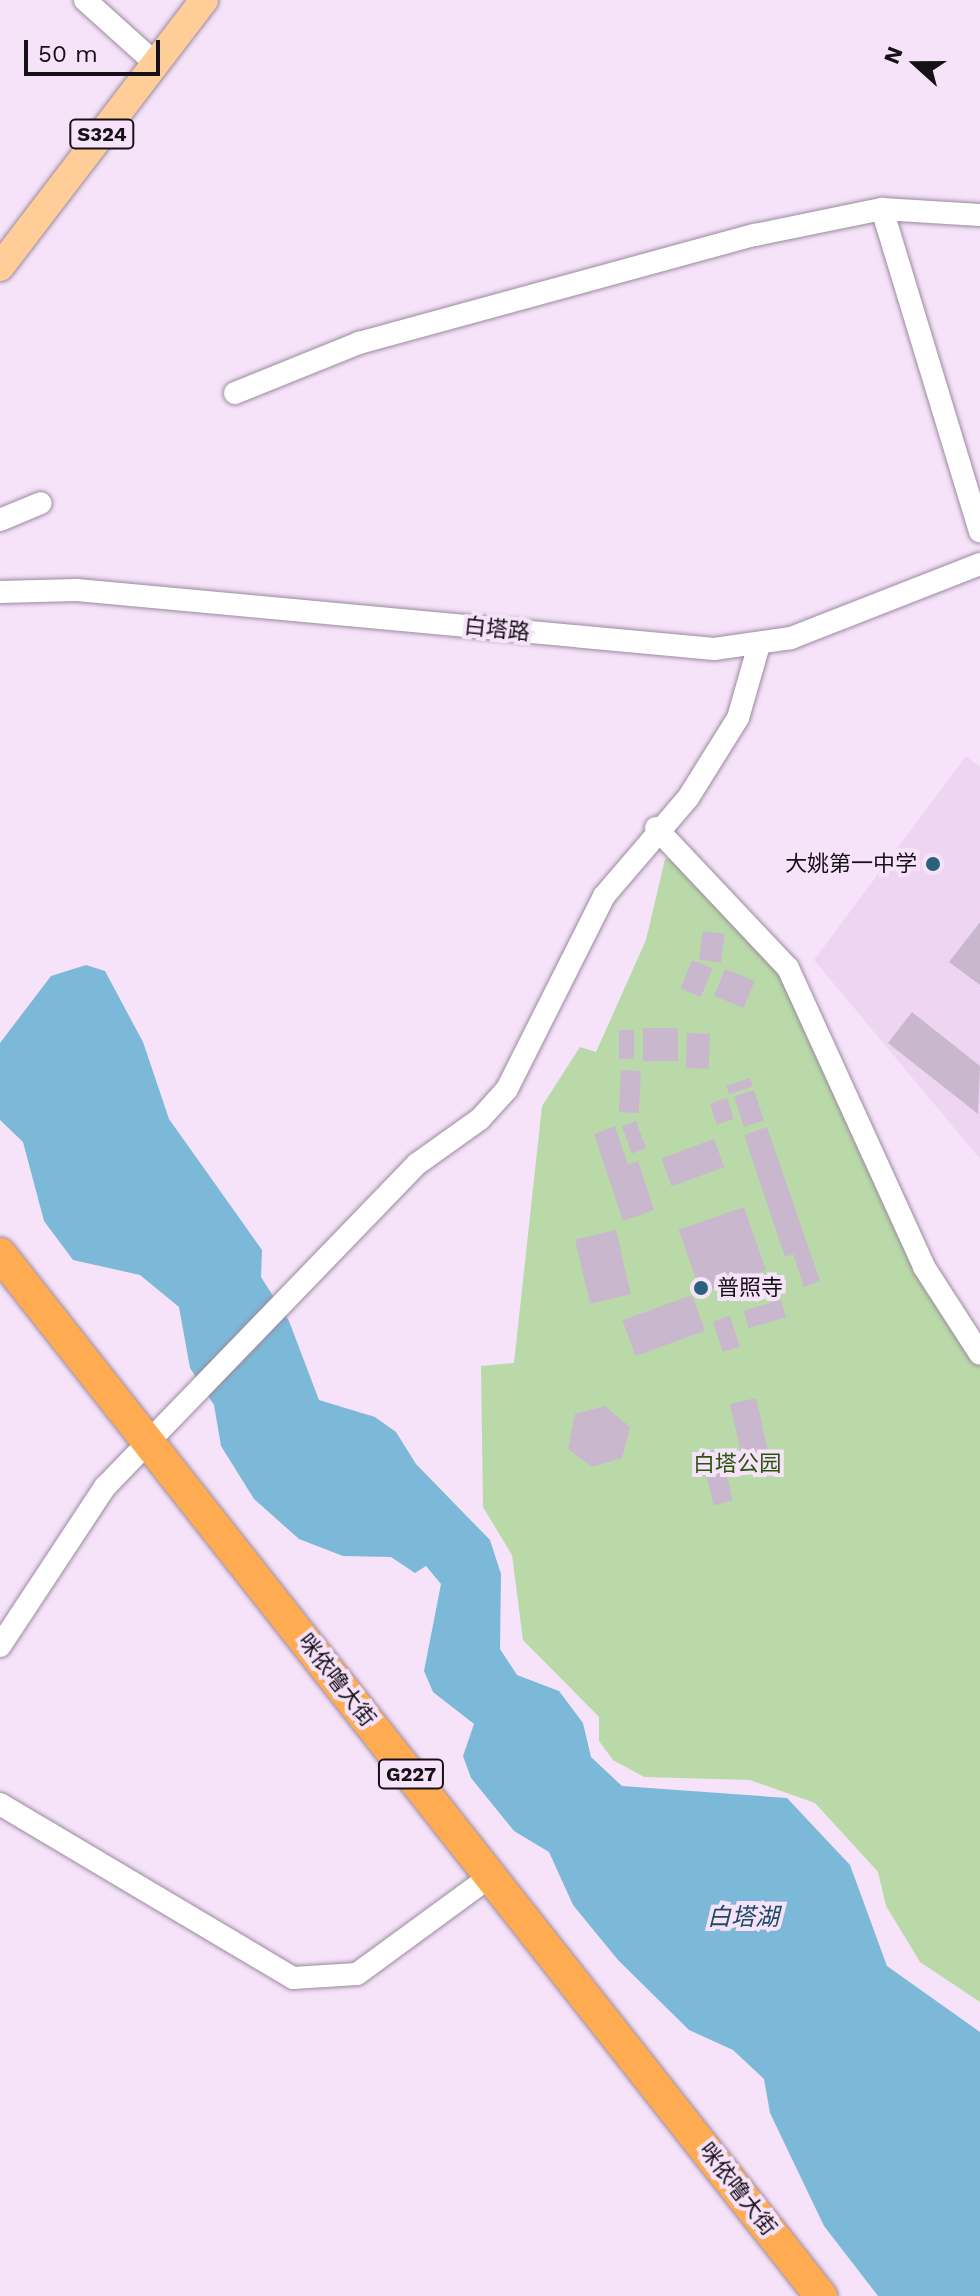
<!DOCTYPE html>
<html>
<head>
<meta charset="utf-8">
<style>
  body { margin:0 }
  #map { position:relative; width:980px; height:2296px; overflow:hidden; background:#f6e3fa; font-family:"Work Sans","Noto Sans SC",sans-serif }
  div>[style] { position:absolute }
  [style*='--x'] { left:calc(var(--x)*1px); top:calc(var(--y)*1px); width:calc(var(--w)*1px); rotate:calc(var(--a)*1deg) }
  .built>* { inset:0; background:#eed6f3 }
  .green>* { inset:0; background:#b9daa8 }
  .water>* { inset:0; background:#7cb9d9 }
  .building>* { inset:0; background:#c9b7cd; transform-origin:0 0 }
  .roads { filter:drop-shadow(0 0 2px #9b8a9f) drop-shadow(0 0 2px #9b8a9f) }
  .minor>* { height:22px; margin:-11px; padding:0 11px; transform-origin:11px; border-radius:11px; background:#fff }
  .major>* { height:28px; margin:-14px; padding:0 14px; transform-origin:14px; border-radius:14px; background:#ffcd97 }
  .highway>* { height:32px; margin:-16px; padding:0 16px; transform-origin:16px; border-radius:16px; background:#ffab52 }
  .dots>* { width:22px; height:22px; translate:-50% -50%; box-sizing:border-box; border:4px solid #f6e3fa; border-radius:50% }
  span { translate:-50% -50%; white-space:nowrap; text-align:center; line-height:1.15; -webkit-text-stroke:8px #f6e3fa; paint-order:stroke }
  .shield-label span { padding:2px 6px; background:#f6e3fa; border:2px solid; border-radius:6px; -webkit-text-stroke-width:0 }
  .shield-label { font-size:20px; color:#161017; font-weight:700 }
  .street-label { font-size:22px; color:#161017 }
  .poi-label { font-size:22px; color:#161017 }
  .right { translate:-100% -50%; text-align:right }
  .left { translate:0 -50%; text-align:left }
  .park-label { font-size:22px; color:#2b540d }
  .water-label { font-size:24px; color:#1b4c63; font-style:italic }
  .north { position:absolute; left:876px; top:24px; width:80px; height:80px; -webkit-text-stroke:6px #f6e3fa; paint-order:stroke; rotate:291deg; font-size:22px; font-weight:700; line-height:32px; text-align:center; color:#161017 }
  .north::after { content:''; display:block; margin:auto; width:28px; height:36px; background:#161017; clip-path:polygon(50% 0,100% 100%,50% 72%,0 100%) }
  .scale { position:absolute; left:24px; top:40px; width:136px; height:36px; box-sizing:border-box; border:4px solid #161017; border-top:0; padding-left:10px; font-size:24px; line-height:28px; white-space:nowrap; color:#161017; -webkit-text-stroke:6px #f6e3fa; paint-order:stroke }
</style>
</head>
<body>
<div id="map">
  <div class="built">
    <div style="clip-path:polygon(966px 756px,980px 767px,980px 1159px,814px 960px)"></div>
  </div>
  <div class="green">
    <div style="clip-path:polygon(682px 858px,776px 959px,980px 1362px,980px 2002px,920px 1962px,886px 1906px,878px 1872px,815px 1803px,750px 1780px,644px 1777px,613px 1760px,599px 1741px,599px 1717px,523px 1640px,512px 1555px,483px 1507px,481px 1366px,514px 1363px,542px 1106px,580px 1047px,596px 1052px,646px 940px,665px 859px)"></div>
  </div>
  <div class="water">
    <div style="clip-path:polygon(86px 965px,105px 971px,143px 1042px,169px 1119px,262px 1250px,261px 1277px,289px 1321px,319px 1400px,375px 1417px,396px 1432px,416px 1464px,490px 1540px,501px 1574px,500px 1649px,517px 1675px,559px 1691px,583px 1723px,591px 1757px,622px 1786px,787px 1798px,850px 1865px,887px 1966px,980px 2032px,980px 2296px,878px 2296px,824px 2226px,770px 2113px,764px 2079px,733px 2050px,689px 2030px,618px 1960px,573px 1905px,549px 1852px,514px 1831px,471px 1778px,463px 1756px,474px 1724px,433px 1692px,424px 1671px,441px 1584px,426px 1566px,415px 1573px,391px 1557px,343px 1556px,299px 1539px,254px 1499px,221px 1446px,214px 1405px,190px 1368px,179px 1307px,140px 1275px,73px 1260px,44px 1221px,23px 1142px,0 1120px,0 1043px,51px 976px)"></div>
  </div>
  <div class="building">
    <div style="clip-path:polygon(980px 922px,980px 985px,949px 962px)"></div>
    <div style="left:703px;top:931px;width:22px;height:29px;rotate:8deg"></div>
    <div style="left:692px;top:960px;width:22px;height:31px;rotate:22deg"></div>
    <div style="left:725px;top:969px;width:32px;height:29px;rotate:22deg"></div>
    <div style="clip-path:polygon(912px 1012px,980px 1066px,978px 1114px,888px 1043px)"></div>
    <div style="left:643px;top:1028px;width:35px;height:33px"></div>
    <div style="left:619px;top:1030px;width:15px;height:29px"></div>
    <div style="left:687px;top:1033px;width:23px;height:35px;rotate:2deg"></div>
    <div style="left:621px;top:1070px;width:20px;height:42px;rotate:3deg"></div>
    <div style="left:750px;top:1078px;width:9px;height:25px;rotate:72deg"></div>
    <div style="left:754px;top:1090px;width:32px;height:21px;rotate:72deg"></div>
    <div style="left:727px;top:1098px;width:22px;height:18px;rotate:72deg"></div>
    <div style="left:636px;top:1121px;width:29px;height:15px;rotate:70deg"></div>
    <div style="clip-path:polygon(615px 1126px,628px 1165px,638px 1161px,654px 1210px,623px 1221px,594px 1134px)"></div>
    <div style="clip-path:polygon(767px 1127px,820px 1281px,804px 1287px,793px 1254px,785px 1257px,744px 1135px)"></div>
    <div style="left:714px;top:1139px;width:30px;height:56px;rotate:70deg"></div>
    <div style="left:744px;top:1207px;width:67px;height:69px;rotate:71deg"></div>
    <div style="left:616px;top:1230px;width:66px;height:42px;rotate:77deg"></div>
    <div style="left:692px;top:1295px;width:38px;height:74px;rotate:70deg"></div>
    <div style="left:781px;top:1300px;width:18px;height:39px;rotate:74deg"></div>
    <div style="left:730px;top:1316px;width:32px;height:18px;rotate:72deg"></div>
    <div style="left:756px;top:1398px;width:52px;height:27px;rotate:77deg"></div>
    <div style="clip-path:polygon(605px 1406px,630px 1427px,622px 1458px,592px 1467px,568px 1449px,575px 1414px)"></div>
    <div style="left:721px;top:1449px;width:53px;height:20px;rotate:77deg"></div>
  </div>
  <div class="roads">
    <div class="minor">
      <div style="--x:85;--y:0;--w:96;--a:42"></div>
      <div style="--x:882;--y:209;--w:337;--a:73.1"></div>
      <div style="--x:235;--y:393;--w:134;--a:-22"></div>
      <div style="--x:359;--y:343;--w:410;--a:-15.3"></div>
      <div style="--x:755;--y:235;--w:130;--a:-11.6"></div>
      <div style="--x:882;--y:209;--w:98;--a:3.5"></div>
      <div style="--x:0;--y:520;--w:44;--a:-22.5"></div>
      <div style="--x:0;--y:592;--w:77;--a:-1.5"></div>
      <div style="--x:77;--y:590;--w:640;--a:5.29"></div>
      <div style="--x:714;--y:649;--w:78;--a:-8.1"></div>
      <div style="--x:791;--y:638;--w:203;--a:-21.4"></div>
      <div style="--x:656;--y:828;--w:192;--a:46.7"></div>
      <div style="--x:788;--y:968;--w:328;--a:65.5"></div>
      <div style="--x:924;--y:1267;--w:103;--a:57.2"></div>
      <div style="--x:0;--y:1646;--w:191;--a:-56.6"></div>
      <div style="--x:105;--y:1487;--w:449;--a:-46"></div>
      <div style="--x:417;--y:1164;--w:77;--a:-35.5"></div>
      <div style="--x:480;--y:1119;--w:40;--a:-48"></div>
      <div style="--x:507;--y:1089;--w:216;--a:-63.3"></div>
      <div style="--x:604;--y:896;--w:129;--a:-49.4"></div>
      <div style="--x:688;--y:798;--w:94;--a:-58"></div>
      <div style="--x:738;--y:718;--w:76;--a:-74"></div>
      <div style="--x:0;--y:1804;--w:341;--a:30.7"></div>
      <div style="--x:293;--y:1978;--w:64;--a:-3.6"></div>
      <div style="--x:357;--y:1974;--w:166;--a:-36.2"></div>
    </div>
    <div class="major">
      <div style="--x:0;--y:267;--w:336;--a:-52.6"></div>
    </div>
    <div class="highway">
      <div style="--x:0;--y:1254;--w:1327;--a:51.77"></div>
    </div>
  </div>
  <div class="dots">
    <div style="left:933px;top:864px;background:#28637b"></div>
    <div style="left:701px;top:1288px;background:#28637b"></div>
  </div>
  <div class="shield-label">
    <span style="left:102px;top:134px">S324</span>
    <span style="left:411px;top:1774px">G227</span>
  </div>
  <div class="street-label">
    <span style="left:497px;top:629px;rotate:6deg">白塔路</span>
    <span style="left:337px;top:1680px;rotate:52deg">咪依噜大街</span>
    <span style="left:738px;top:2189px;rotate:52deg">咪依噜大街</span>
  </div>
  <div class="poi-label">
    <span class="right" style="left:917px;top:864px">大姚第一中学</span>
    <span class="left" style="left:717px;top:1288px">普照寺</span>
  </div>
  <div class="park-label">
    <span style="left:737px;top:1464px">白塔公园</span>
  </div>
  <div class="water-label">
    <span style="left:743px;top:1918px">白塔湖</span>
  </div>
  <div class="north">N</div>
  <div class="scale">50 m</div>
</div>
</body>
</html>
